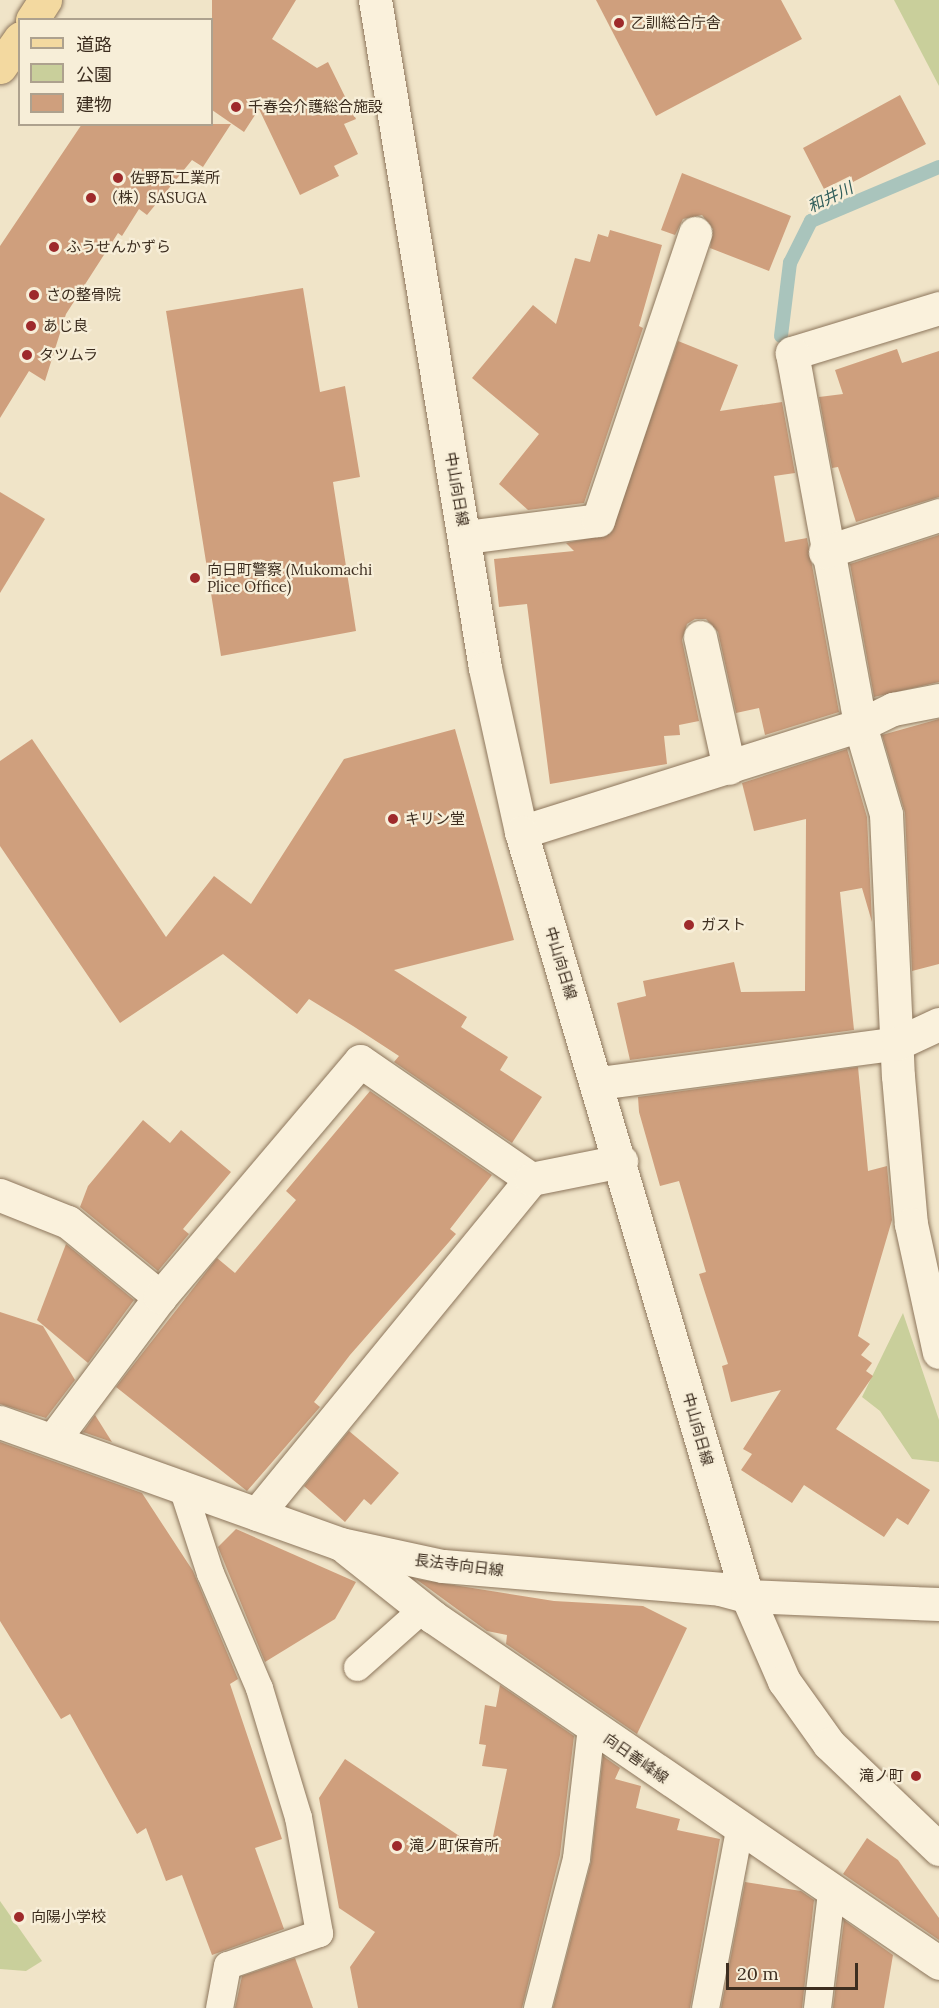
<!DOCTYPE html>
<html>
<head>
<meta charset="utf-8">
<style>
  body { margin:0 }
  #map { position:relative; width:939px; height:2008px; overflow:hidden; background:#f0e4c8; font-family:Lora,"Noto Sans JP",serif }
  div>[style] { position:absolute }
  [style*='--x'] { left:calc(var(--x)*1px); top:calc(var(--y)*1px); width:calc(var(--w)*1px); rotate:calc(var(--a)*1deg) }
  .green>* { inset:0; background:#c9cf9b }
  .stream>* { height:14px; margin:-7px; padding:0 7px; transform-origin:7px; border-radius:7px; background:#a9c4bc }
  .building>* { inset:0; background:#cf9f7d }
  .roads { filter:drop-shadow(0 0 2px #8d765c) drop-shadow(0 0 2px #8d765c) }
  .lane>* { height:27px; margin:-13.5px; padding:0 13.5px; transform-origin:13.5px; border-radius:13.5px; background:#faf1dc }
  .street>* { height:33px; margin:-16.5px; padding:0 16.5px; transform-origin:16.5px; border-radius:16.5px; background:#faf1dc }
  .secondary>* { height:33px; margin:-16.5px; padding:0 16.5px; transform-origin:16.5px; border-radius:16.5px; background:#faf1dc }
  .primary>* { height:33px; margin:-16.5px; padding:0 16.5px; transform-origin:16.5px; border-radius:16.5px; background:#f3d9a0 }
  .dots>* { width:16px; height:16px; translate:-50% -50%; box-sizing:border-box; border:3px solid #f7eed8; border-radius:50% }
  span { translate:-50% -50%; white-space:nowrap; text-align:center; line-height:1.15; -webkit-text-stroke:4.5px #f7eed8; paint-order:stroke }
  .poi-label { font-size:15px; color:#3d2e20 }
  .left { translate:0 -50%; text-align:left }
  .right { translate:-100% -50%; text-align:right }
  .street-label { font-size:15px; color:#3d2e20 }
  .water-label { font-size:16px; color:#2f5d5a; font-style:italic }
  .legend { position:absolute; left:18px; top:18px; width:195px; height:108px; box-sizing:border-box; background:#f7eed8; border:2px solid #ada18e; margin:0; padding:8px 10px; list-style:none; font-size:18px; color:#3d2e20 }
  .legend li { display:flex; align-items:center; gap:12px; height:30px }
  .legend b { width:30px; border:2px solid #ada18e }
  .scale { position:absolute; left:726px; top:1963px; width:132px; height:27px; box-sizing:border-box; border:3px solid #3d2e20; border-top:0; padding-left:8px; font-size:18px; line-height:21px; white-space:nowrap; color:#3d2e20; -webkit-text-stroke:4px #f7eed8; paint-order:stroke }
</style>
</head>
<body>
<div id="map">
  <div class="green">
    <div style="clip-path:polygon(894px 0,939px 0,939px 86px)"></div>
    <div style="clip-path:polygon(903px 1313px,939px 1420px,939px 1462px,912px 1459px,880px 1411px,862px 1397px)"></div>
    <div style="clip-path:polygon(0 1901px,42px 1961px,26px 1971px,0 1969px)"></div>
  </div>
  <div class="stream">
    <div style="--x:781;--y:336;--w:74;--a:-83"></div>
    <div style="--x:790;--y:263;--w:47;--a:-63.4"></div>
    <div style="--x:811;--y:221;--w:139;--a:-22.9"></div>
  </div>
  <div class="building">
    <div style="clip-path:polygon(212px 0,296px 0,272px 39px,317px 68px,328px 62px,356px 119px,344px 124px,358px 154px,334px 166px,339px 176px,300px 195px,259px 109px,244px 132px,212px 110px)"></div>
    <div style="clip-path:polygon(596px 0,781px 0,802px 39px,656px 116px)"></div>
    <div style="clip-path:polygon(900px 95px,926px 144px,853px 182px,850px 176px,824px 189px,803px 148px)"></div>
    <div style="clip-path:polygon(82px 124px,231px 124px,203px 167px,192px 160px,147px 215px,139px 209px,122px 236px,118px 233px,66px 314px,45px 381px,29px 371px,0 418px,0 246px)"></div>
    <div style="clip-path:polygon(682px 173px,791px 216px,769px 271px,710px 248px,713px 229px,702px 215px,683px 219px,675px 235px,661px 230px)"></div>
    <div style="clip-path:polygon(610px 230px,662px 245px,639px 326px,643px 328px,584px 503px,528px 510px,499px 484px,539px 434px,472px 378px,533px 305px,556px 324px,575px 258px,590px 262px,598px 234px,608px 237px)"></div>
    <div style="clip-path:polygon(303px 288px,320px 392px,345px 386px,360px 477px,333px 482px,356px 631px,221px 656px,166px 311px)"></div>
    <div style="clip-path:polygon(678px 341px,738px 365px,720px 411px,782px 402px,795px 473px,774px 476px,785px 542px,807px 538px,839px 712px,765px 735px,759px 708px,736px 713px,718px 632px,706px 619px,695px 619px,687px 624px,682px 640px,699px 721px,679px 725px,680px 735px,664px 736px,667px 764px,550px 784px,527px 604px,499px 607px,494px 559px,574px 551px,566px 543px,610px 534px)"></div>
    <div style="clip-path:polygon(897px 349px,902px 363px,939px 351px,939px 497px,856px 522px,838px 467px,832px 468px,819px 397px,843px 394px,835px 370px)"></div>
    <div style="clip-path:polygon(0 492px,45px 519px,0 593px)"></div>
    <div style="clip-path:polygon(939px 535px,939px 682px,874px 697px,850px 564px)"></div>
    <div style="clip-path:polygon(939px 719px,939px 964px,912px 971px,905px 813px,882px 735px)"></div>
    <div style="clip-path:polygon(455px 729px,514px 940px,394px 970px,467px 1017px,461px 1027px,508px 1057px,500px 1070px,542px 1097px,512px 1143px,394px 1062px,399px 1056px,353px 1026px,309px 999px,297px 1014px,223px 954px,120px 1023px,0 846px,0 761px,32px 739px,166px 937px,214px 876px,251px 904px,344px 759px)"></div>
    <div style="clip-path:polygon(847px 749px,867px 817px,872px 922px,862px 888px,840px 892px,854px 1030px,630px 1060px,617px 1003px,646px 996px,643px 981px,734px 962px,741px 992px,805px 991px,806px 819px,754px 831px,742px 783px)"></div>
    <div style="clip-path:polygon(858px 1067px,868px 1171px,887px 1166px,892px 1220px,858px 1336px,870px 1344px,861px 1355px,872px 1363px,866px 1371px,873px 1376px,836px 1429px,930px 1490px,908px 1525px,897px 1518px,884px 1537px,804px 1485px,792px 1503px,741px 1470px,752px 1454px,743px 1449px,781px 1390px,731px 1402px,722px 1366px,728px 1364px,699px 1274px,706px 1272px,679px 1181px,660px 1186px,639px 1112px,638px 1097px)"></div>
    <div style="clip-path:polygon(370px 1091px,492px 1175px,450px 1229px,456px 1234px,350px 1355px,314px 1402px,320px 1407px,247px 1491px,116px 1387px,217px 1258px,235px 1273px,296px 1200px,286px 1191px)"></div>
    <div style="clip-path:polygon(143px 1120px,170px 1143px,181px 1130px,231px 1172px,183px 1229px,189px 1234px,158px 1271px,80px 1207px,88px 1186px)"></div>
    <div style="clip-path:polygon(66px 1244px,134px 1300px,88px 1363px,37px 1320px)"></div>
    <div style="clip-path:polygon(0 1312px,43px 1326px,75px 1380px,46px 1418px,0 1404px)"></div>
    <div style="clip-path:polygon(95px 1415px,112px 1442px,83px 1432px)"></div>
    <div style="clip-path:polygon(349px 1431px,399px 1473px,371px 1505px,364px 1499px,345px 1522px,304px 1486px)"></div>
    <div style="clip-path:polygon(0 1442px,142px 1493px,193px 1571px,238px 1679px,230px 1684px,282px 1839px,255px 1848px,284px 1929px,212px 1955px,182px 1875px,166px 1881px,146px 1828px,137px 1834px,70px 1714px,61px 1719px,0 1621px)"></div>
    <div style="clip-path:polygon(236px 1529px,356px 1582px,335px 1619px,265px 1662px,218px 1547px)"></div>
    <div style="clip-path:polygon(416px 1579px,554px 1601px,643px 1606px,687px 1628px,637px 1734px,506px 1644px,507px 1635px,487px 1631px)"></div>
    <div style="clip-path:polygon(500px 1685px,574px 1736px,560px 1855px,522px 2008px,358px 2008px,350px 1967px,375px 1932px,339px 1908px,319px 1798px,345px 1759px,489px 1856px,507px 1769px,482px 1766px,486px 1745px,479px 1744px,485px 1705px,496px 1707px)"></div>
    <div style="clip-path:polygon(603px 1756px,620px 1768px,615px 1779px,641px 1786px,636px 1808px,680px 1819px,677px 1830px,720px 1839px,690px 2008px,553px 2008px,591px 1862px)"></div>
    <div style="clip-path:polygon(867px 1838px,898px 1860px,939px 1918px,939px 1940px,843px 1874px)"></div>
    <div style="clip-path:polygon(745px 1882px,801px 1891px,814px 1900px,802px 2008px,721px 2008px)"></div>
    <div style="clip-path:polygon(844px 1920px,893px 1955px,884px 2008px,833px 2008px)"></div>
    <div style="clip-path:polygon(295px 1958px,313px 2008px,235px 2008px,242px 1976px)"></div>
  </div>
  <div class="roads">
    <div class="lane">
      <div style="--x:181;--y:1484;--w:94;--a:72"></div>
      <div style="--x:210;--y:1573;--w:125;--a:66.9"></div>
      <div style="--x:259;--y:1688;--w:135;--a:73.2"></div>
      <div style="--x:298;--y:1817;--w:118;--a:79.7"></div>
      <div style="--x:319;--y:1933;--w:97;--a:160.8"></div>
      <div style="--x:227;--y:1965;--w:44;--a:100.5"></div>
      <div style="--x:357;--y:1667;--w:87;--a:-41.7"></div>
      <div style="--x:537;--y:2008;--w:155;--a:-75.4"></div>
      <div style="--x:576;--y:1858;--w:132;--a:-83.5"></div>
      <div style="--x:705;--y:2008;--w:181;--a:-79.2"></div>
      <div style="--x:817;--y:2008;--w:116;--a:-83.1"></div>
    </div>
    <div class="street">
      <div style="--x:939;--y:308;--w:154;--a:163"></div>
      <div style="--x:792;--y:353;--w:378;--a:79.6"></div>
      <div style="--x:860;--y:725;--w:93;--a:73.7"></div>
      <div style="--x:886;--y:814;--w:262;--a:87.4"></div>
      <div style="--x:898;--y:1076;--w:149;--a:85"></div>
      <div style="--x:911;--y:1224;--w:131;--a:77.7"></div>
      <div style="--x:466;--y:537;--w:133;--a:-7.3"></div>
      <div style="--x:598;--y:520;--w:303;--a:-71.3"></div>
      <div style="--x:825;--y:552;--w:120;--a:-18"></div>
      <div style="--x:700;--y:637;--w:134;--a:77.5"></div>
      <div style="--x:521;--y:832;--w:355;--a:-17.5"></div>
      <div style="--x:860;--y:725;--w:37;--a:-26"></div>
      <div style="--x:893;--y:709;--w:47;--a:-11.1"></div>
      <div style="--x:599;--y:1083;--w:302;--a:-7.6"></div>
      <div style="--x:898;--y:1043;--w:45;--a:-24.9"></div>
      <div style="--x:0;--y:1195;--w:73;--a:21.7"></div>
      <div style="--x:68;--y:1222;--w:119;--a:39.2"></div>
      <div style="--x:53;--y:1440;--w:179;--a:-53.2"></div>
      <div style="--x:160;--y:1297;--w:309;--a:-49.7"></div>
      <div style="--x:360;--y:1061;--w:208;--a:34.6"></div>
      <div style="--x:257;--y:1514;--w:433;--a:-50.7"></div>
      <div style="--x:531;--y:1179;--w:92;--a:-11.3"></div>
    </div>
    <div class="secondary">
      <div style="--x:375;--y:0;--w:677;--a:80.65"></div>
      <div style="--x:485;--y:668;--w:168;--a:77.6"></div>
      <div style="--x:521;--y:832;--w:797;--a:73.52"></div>
      <div style="--x:747;--y:1596;--w:93;--a:66.5"></div>
      <div style="--x:784;--y:1681;--w:77;--a:54.5"></div>
      <div style="--x:829;--y:1744;--w:152;--a:43.7"></div>
      <div style="--x:0;--y:1422;--w:361;--a:19.7"></div>
      <div style="--x:340;--y:1544;--w:105;--a:12.1"></div>
      <div style="--x:443;--y:1566;--w:278;--a:4.7"></div>
      <div style="--x:720;--y:1589;--w:28;--a:15"></div>
      <div style="--x:747;--y:1596;--w:192;--a:2.4"></div>
      <div style="--x:346;--y:1548;--w:111;--a:38.4"></div>
      <div style="--x:433;--y:1617;--w:613;--a:34.36"></div>
    </div>
    <div class="primary">
      <div style="--x:32;--y:20;--w:24;--a:-57"></div>
      <div style="--x:0;--y:67;--w:35;--a:-55"></div>
    </div>
  </div>
  <div class="dots">
    <div style="left:619px;top:23px;background:#9e2a2b"></div>
    <div style="left:236px;top:107px;background:#9e2a2b"></div>
    <div style="left:118px;top:178px;background:#9e2a2b"></div>
    <div style="left:91px;top:198px;background:#9e2a2b"></div>
    <div style="left:54px;top:247px;background:#9e2a2b"></div>
    <div style="left:34px;top:295px;background:#9e2a2b"></div>
    <div style="left:31px;top:326px;background:#9e2a2b"></div>
    <div style="left:27px;top:355px;background:#9e2a2b"></div>
    <div style="left:195px;top:578px;background:#9e2a2b"></div>
    <div style="left:393px;top:819px;background:#9e2a2b"></div>
    <div style="left:689px;top:925px;background:#9e2a2b"></div>
    <div style="left:916px;top:1776px;background:#9e2a2b"></div>
    <div style="left:397px;top:1846px;background:#9e2a2b"></div>
    <div style="left:19px;top:1917px;background:#9e2a2b"></div>
  </div>
  <div class="poi-label">
    <span class="left" style="left:631px;top:23px">乙訓総合庁舎</span>
    <span class="left" style="left:248px;top:107px">千春会介護総合施設</span>
    <span class="left" style="left:130px;top:178px">佐野瓦工業所</span>
    <span class="left" style="left:103px;top:198px">（株）SASUGA</span>
    <span class="left" style="left:66px;top:247px">ふうせんかずら</span>
    <span class="left" style="left:46px;top:295px">さの整骨院</span>
    <span class="left" style="left:43px;top:326px">あじ良</span>
    <span class="left" style="left:39px;top:355px">タツムラ</span>
    <span class="left" style="left:207px;top:578px">向日町警察 (Mukomachi<br>Plice Office)</span>
    <span class="left" style="left:405px;top:819px">キリン堂</span>
    <span class="left" style="left:701px;top:925px">ガスト</span>
    <span class="right" style="left:904px;top:1776px">滝ノ町</span>
    <span class="left" style="left:409px;top:1846px">滝ノ町保育所</span>
    <span class="left" style="left:31px;top:1917px">向陽小学校</span>
  </div>
  <div class="street-label">
    <span style="left:457px;top:489px;rotate:80deg">中山向日線</span>
    <span style="left:561px;top:963px;rotate:73deg">中山向日線</span>
    <span style="left:698px;top:1429px;rotate:74deg">中山向日線</span>
    <span style="left:459px;top:1565px;rotate:7deg">長法寺向日線</span>
    <span style="left:636px;top:1758px;rotate:35deg">向日善峰線</span>
  </div>
  <div class="water-label">
    <span style="left:830px;top:197px;rotate:-26deg">和井川</span>
  </div>
  <ul class="legend">
  <li><b style="height:8px;background:#f3d9a0"></b>道路</li>
  <li><b style="height:16px;background:#c9cf9b"></b>公園</li>
  <li><b style="height:16px;background:#cf9f7d"></b>建物</li>
  </ul>
  <div class="scale">20 m</div>
</div>
</body>
</html>
